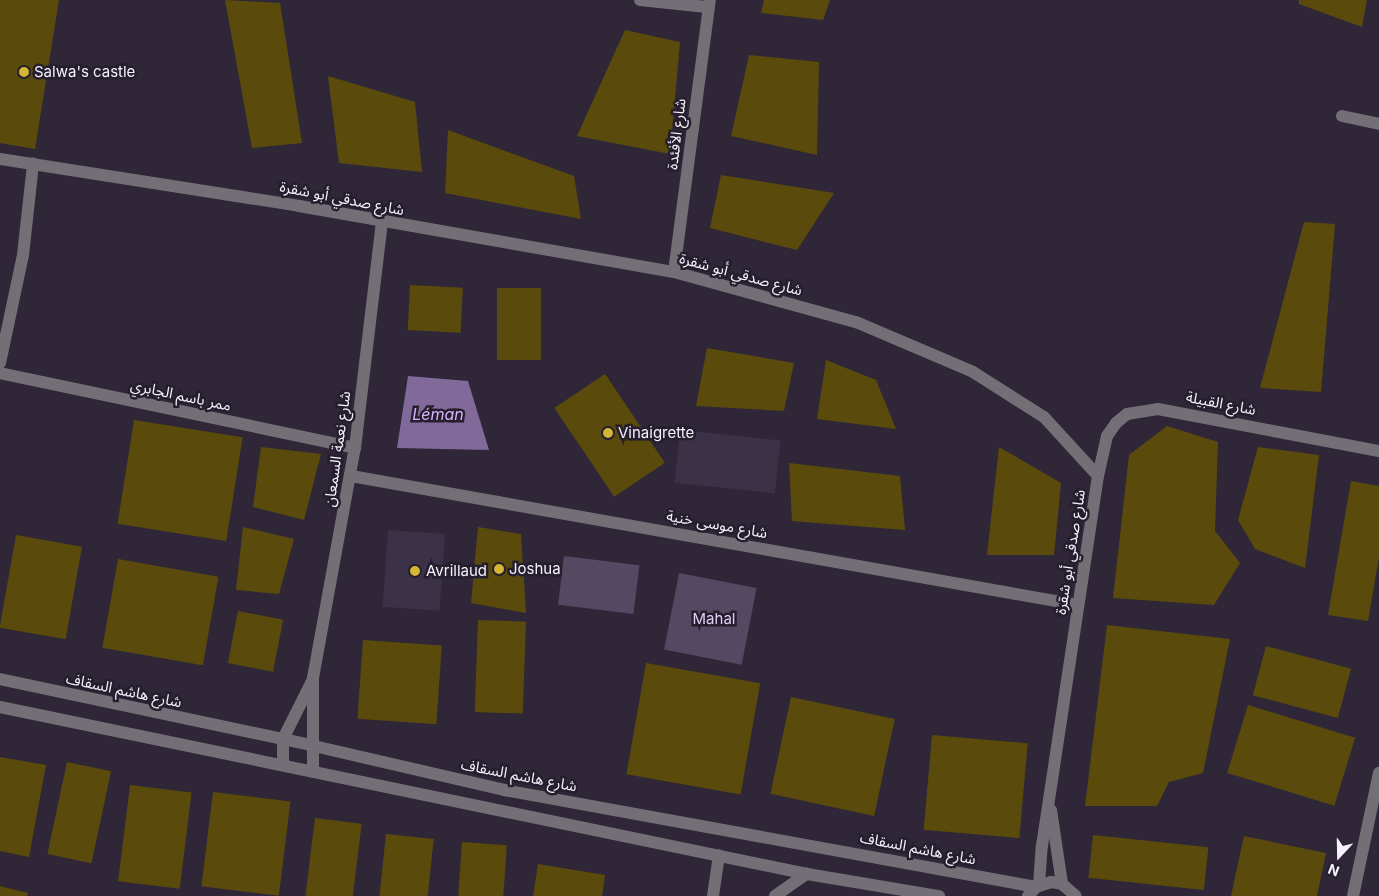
<!DOCTYPE html>
<html>
<head>
<meta charset="utf-8">
<style>
  body { margin:0 }
  #map { position:relative; width:1379px; height:896px; overflow:hidden; background:#2f2737; font-family:Inter,"Noto Sans Arabic",sans-serif }
  div>[style] { position:absolute }
  [style*='--x'] { left:calc(var(--x)*1px); top:calc(var(--y)*1px); width:calc(var(--w)*1px); rotate:calc(var(--a)*1deg) }
  .built>* { inset:0; background:#3c3247; transform-origin:0 0 }
  .green>* { inset:0; background:#554863; transform-origin:0 0 }
  .water>* { inset:0; background:#81699a }
  .building>* { inset:0; background:#5a4b0c; transform-origin:0 0 }
  .minor>* { height:12px; margin:-6px; padding:0 6px; transform-origin:6px; border-radius:6px; background:#736f77 }
  .tertiary>* { height:12px; margin:-6px; padding:0 6px; transform-origin:6px; border-radius:6px; background:#736f77 }
  .dots>* { width:14px; height:14px; translate:-50% -50%; box-sizing:border-box; border:2px solid #251e2d; border-radius:50% }
  span { translate:-50% -50%; white-space:nowrap; text-align:center; line-height:1.15; -webkit-text-stroke:5px #251e2d; paint-order:stroke }
  .poi-label { font-size:15px; color:#f6f1fc }
  .left { translate:0 -50%; text-align:left }
  .street-label { font-size:15px; color:#f6f1fc }
  .park-label { font-size:15px; color:#e1cbf8 }
  .water-label { font-size:16px; color:#d8b3fd; font-style:italic }
  .north { position:absolute; left:1314px; top:831px; width:50px; height:50px; -webkit-text-stroke:4px #251e2d; paint-order:stroke; rotate:201deg; font-size:14px; font-weight:700; line-height:20px; text-align:center; color:#f6f1fc }
  .north::after { content:''; display:block; margin:auto; width:18px; height:22px; background:#f6f1fc; clip-path:polygon(50% 0,100% 100%,50% 72%,0 100%) }
</style>
</head>
<body>
<div id="map">
  <div class="built">
    <div style="left:680px;top:430px;width:101px;height:53px;rotate:6deg"></div>
    <div style="left:388px;top:530px;width:57px;height:77px;rotate:4deg"></div>
  </div>
  <div class="green">
    <div style="left:564px;top:556px;width:76px;height:49px;rotate:7deg"></div>
    <div style="left:679px;top:573px;width:79px;height:78px;rotate:11deg"></div>
  </div>
  <div class="water">
    <div style="clip-path:polygon(408px 376px,468px 381px,489px 450px,397px 448px)"></div>
  </div>
  <div class="building">
    <div style="clip-path:polygon(0 0,59px 0,35px 149px,0 143px)"></div>
    <div style="clip-path:polygon(225px 0,280px 3px,302px 143px,252px 148px)"></div>
    <div style="clip-path:polygon(764px 0,830px 0,823px 20px,761px 13px)"></div>
    <div style="clip-path:polygon(1299px 0,1367px 0,1362px 27px,1299px 4px)"></div>
    <div style="clip-path:polygon(625px 30px,680px 42px,670px 154px,577px 136px)"></div>
    <div style="clip-path:polygon(749px 55px,819px 62px,817px 155px,731px 136px)"></div>
    <div style="clip-path:polygon(328px 76px,415px 102px,422px 172px,339px 163px)"></div>
    <div style="clip-path:polygon(448px 130px,574px 176px,581px 219px,445px 193px)"></div>
    <div style="clip-path:polygon(721px 175px,834px 193px,797px 250px,710px 228px)"></div>
    <div style="clip-path:polygon(1304px 222px,1335px 224px,1321px 392px,1260px 388px)"></div>
    <div style="left:410px;top:285px;width:53px;height:45px;rotate:3deg"></div>
    <div style="left:497px;top:288px;width:44px;height:72px"></div>
    <div style="clip-path:polygon(707px 348px,794px 363px,784px 411px,696px 406px)"></div>
    <div style="clip-path:polygon(826px 360px,876px 380px,896px 429px,817px 419px)"></div>
    <div style="left:605px;top:374px;width:107px;height:61px;rotate:56deg"></div>
    <div style="left:134px;top:420px;width:110px;height:105px;rotate:9deg"></div>
    <div style="clip-path:polygon(1167px 426px,1218px 442px,1215px 531px,1240px 563px,1214px 605px,1113px 598px,1129px 455px)"></div>
    <div style="clip-path:polygon(261px 447px,321px 454px,304px 520px,253px 507px)"></div>
    <div style="clip-path:polygon(999px 447px,1061px 483px,1054px 555px,987px 555px)"></div>
    <div style="clip-path:polygon(1258px 447px,1319px 455px,1305px 568px,1255px 549px,1238px 520px)"></div>
    <div style="clip-path:polygon(789px 463px,900px 476px,905px 530px,792px 521px)"></div>
    <div style="clip-path:polygon(1351px 481px,1379px 486px,1379px 557px,1368px 621px,1328px 615px)"></div>
    <div style="clip-path:polygon(243px 527px,294px 539px,279px 594px,236px 590px)"></div>
    <div style="clip-path:polygon(478px 527px,521px 534px,526px 613px,471px 603px)"></div>
    <div style="left:16px;top:535px;width:67px;height:94px;rotate:10deg"></div>
    <div style="left:118px;top:559px;width:102px;height:90px;rotate:10deg"></div>
    <div style="left:238px;top:611px;width:46px;height:53px;rotate:11deg"></div>
    <div style="left:478px;top:620px;width:48px;height:92px;rotate:2deg"></div>
    <div style="clip-path:polygon(1107px 625px,1230px 639px,1203px 773px,1169px 782px,1157px 806px,1085px 806px)"></div>
    <div style="left:363px;top:640px;width:79px;height:79px;rotate:4deg"></div>
    <div style="left:1266px;top:646px;width:88px;height:51px;rotate:15deg"></div>
    <div style="left:646px;top:663px;width:116px;height:113px;rotate:10deg"></div>
    <div style="left:791px;top:697px;width:106px;height:99px;rotate:12deg"></div>
    <div style="left:1248px;top:705px;width:112px;height:71px;rotate:17deg"></div>
    <div style="left:932px;top:735px;width:96px;height:95px;rotate:5deg"></div>
    <div style="clip-path:polygon(0 757px,46px 765px,29px 857px,0 851px)"></div>
    <div style="left:67px;top:762px;width:45px;height:94px;rotate:12deg"></div>
    <div style="left:130px;top:785px;width:62px;height:97px;rotate:7deg"></div>
    <div style="left:213px;top:792px;width:78px;height:95px;rotate:7deg"></div>
    <div style="left:315px;top:818px;width:47px;height:78px;rotate:7deg"></div>
    <div style="left:386px;top:834px;width:48px;height:62px;rotate:6deg"></div>
    <div style="left:1093px;top:835px;width:116px;height:43px;rotate:6deg"></div>
    <div style="clip-path:polygon(1244px 836px,1326px 853px,1317px 896px,1231px 896px)"></div>
    <div style="left:462px;top:842px;width:45px;height:54px;rotate:4deg"></div>
    <div style="clip-path:polygon(538px 864px,605px 875px,602px 896px,533px 896px)"></div>
    <div style="clip-path:polygon(0 886px,28px 893px,27px 896px,0 896px)"></div>
  </div>
  <div class="minor">
    <div style="--x:640;--y:0;--w:67;--a:6"></div>
    <div style="--x:1342;--y:116;--w:38;--a:12"></div>
    <div style="--x:0;--y:159;--w:303;--a:8.9"></div>
    <div style="--x:299;--y:206;--w:381;--a:10"></div>
    <div style="--x:674;--y:272;--w:189;--a:15.4"></div>
    <div style="--x:856;--y:322;--w:127;--a:23.1"></div>
    <div style="--x:973;--y:372;--w:84;--a:32.4"></div>
    <div style="--x:1044;--y:417;--w:80;--a:47.5"></div>
    <div style="--x:674;--y:272;--w:274;--a:-82.5"></div>
    <div style="--x:0;--y:363;--w:110;--a:-78"></div>
    <div style="--x:23;--y:255;--w:92;--a:-83.7"></div>
    <div style="--x:0;--y:373;--w:363;--a:11.9"></div>
    <div style="--x:351;--y:476;--w:738;--a:10.06"></div>
    <div style="--x:283;--y:765;--w:26;--a:-90"></div>
    <div style="--x:283;--y:739;--w:65;--a:-63.4"></div>
    <div style="--x:313;--y:772;--w:94;--a:-90"></div>
    <div style="--x:313;--y:678;--w:234;--a:-79.7"></div>
    <div style="--x:355;--y:448;--w:227;--a:-83.2"></div>
    <div style="--x:1051;--y:810;--w:75;--a:81.5"></div>
    <div style="--x:1039;--y:885;--w:39;--a:-86"></div>
    <div style="--x:1042;--y:846;--w:374;--a:-81.4"></div>
    <div style="--x:1098;--y:476;--w:41;--a:-77.3"></div>
    <div style="--x:1107;--y:436;--w:16;--a:-55"></div>
    <div style="--x:1116;--y:423;--w:14;--a:-39"></div>
    <div style="--x:1127;--y:414;--w:31;--a:-9"></div>
    <div style="--x:1158;--y:409;--w:225;--a:10.8"></div>
    <div style="--x:1353;--y:896;--w:126;--a:-78.1"></div>
  </div>
  <div class="tertiary">
    <div style="--x:0;--y:679;--w:321;--a:12"></div>
    <div style="--x:314;--y:746;--w:195;--a:13"></div>
    <div style="--x:504;--y:790;--w:541;--a:10.33"></div>
    <div style="--x:0;--y:707;--w:824;--a:11.69"></div>
    <div style="--x:807;--y:874;--w:134;--a:9.5"></div>
    <div style="--x:713;--y:896;--w:41;--a:-81.7"></div>
    <div style="--x:775;--y:896;--w:39;--a:-35"></div>
    <div style="--x:1028;--y:896;--w:12;--a:-48"></div>
    <div style="--x:1036;--y:887;--w:16;--a:-18"></div>
    <div style="--x:1051;--y:882;--w:11;--a:10"></div>
    <div style="--x:1062;--y:884;--w:18;--a:41"></div>
  </div>
  <div class="dots">
    <div style="left:24px;top:72px;background:#d4b535"></div>
    <div style="left:608px;top:433px;background:#d4b535"></div>
    <div style="left:499px;top:569px;background:#d4b535"></div>
    <div style="left:415px;top:571px;background:#d4b535"></div>
  </div>
  <div class="poi-label">
    <span class="left" style="left:34px;top:72px">Salwa's castle</span>
    <span class="left" style="left:618px;top:433px">Vinaigrette</span>
    <span class="left" style="left:509px;top:569px">Joshua</span>
    <span class="left" style="left:426px;top:571px">Avrillaud</span>
  </div>
  <div class="street-label">
    <span style="left:676px;top:134px;rotate:-83deg">شارع الأفئدة</span>
    <span style="left:342px;top:198px;rotate:11deg">شارع صدقي أبو شقرة</span>
    <span style="left:741px;top:274px;rotate:15deg">شارع صدقي أبو شقرة</span>
    <span style="left:181px;top:395px;rotate:12deg">ممر باسم الجابري</span>
    <span style="left:1221px;top:403px;rotate:11deg">شارع القبيلة</span>
    <span style="left:337px;top:449px;rotate:-82deg">شارع نعمة السمعان</span>
    <span style="left:717px;top:524px;rotate:10deg">شارع موسى خنية</span>
    <span style="left:1070px;top:552px;rotate:-81deg">شارع صدقي أبو شقرة</span>
    <span style="left:124px;top:690px;rotate:12deg">شارع هاشم السقاف</span>
    <span style="left:519px;top:775px;rotate:11deg">شارع هاشم السقاف</span>
    <span style="left:918px;top:848px;rotate:11deg">شارع هاشم السقاف</span>
  </div>
  <div class="park-label">
    <span style="left:714px;top:619px">Mahal</span>
  </div>
  <div class="water-label">
    <span style="left:438px;top:414px">Léman</span>
  </div>
  <div class="north">N</div>
</div>
</body>
</html>
